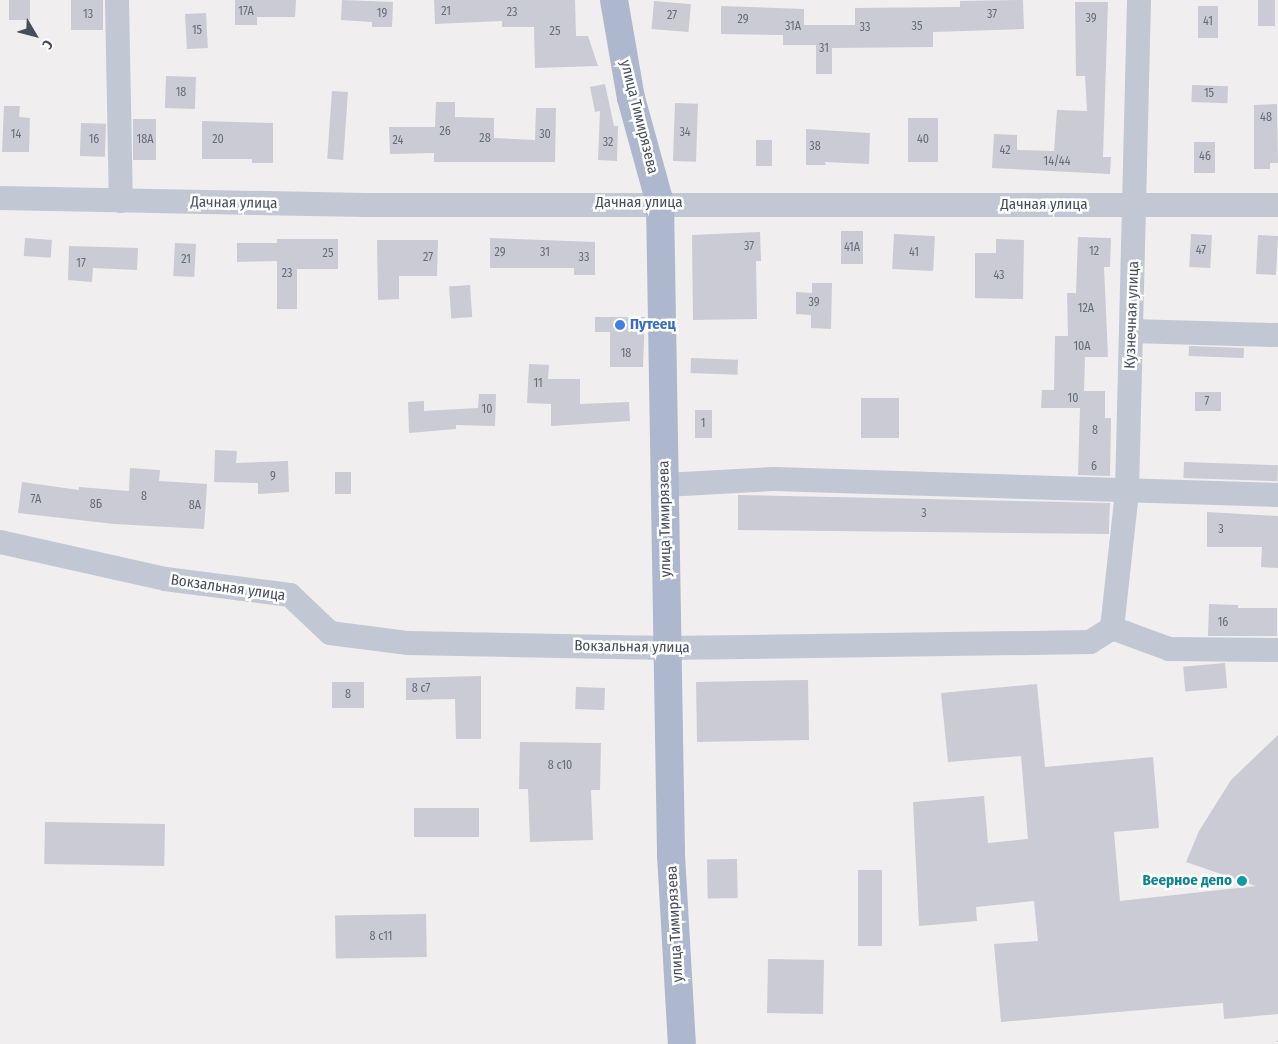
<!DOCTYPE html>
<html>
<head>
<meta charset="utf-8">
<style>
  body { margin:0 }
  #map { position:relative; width:1278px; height:1044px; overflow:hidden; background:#f0eeee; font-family:"Fira Sans Condensed",sans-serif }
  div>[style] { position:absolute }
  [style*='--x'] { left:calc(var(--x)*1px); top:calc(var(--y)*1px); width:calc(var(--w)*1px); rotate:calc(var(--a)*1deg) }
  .building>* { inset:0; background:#cacbd4; transform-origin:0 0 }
  .minor>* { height:24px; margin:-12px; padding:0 12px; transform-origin:12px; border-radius:12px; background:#c1c7d3 }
  .major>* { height:28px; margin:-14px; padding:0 14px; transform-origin:14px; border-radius:14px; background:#adb7cd }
  .rail>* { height:5.5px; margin-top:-2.75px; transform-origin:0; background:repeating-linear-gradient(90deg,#fff 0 11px,#b0b1b8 0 22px); box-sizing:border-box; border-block:1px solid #b0b1b8 }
  .dots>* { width:14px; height:14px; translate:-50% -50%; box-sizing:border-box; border:2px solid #fff; border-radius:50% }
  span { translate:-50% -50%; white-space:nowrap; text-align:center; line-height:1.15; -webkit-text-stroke:5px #fff; paint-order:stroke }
  .number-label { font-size:12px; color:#676c79 }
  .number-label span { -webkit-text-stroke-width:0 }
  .street-label { font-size:15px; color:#464d5b }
  .shop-label { font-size:15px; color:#366cbe; font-weight:700 }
  .left { translate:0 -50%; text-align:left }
  .culture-label { font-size:15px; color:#0d838f; font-weight:700 }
  .right { translate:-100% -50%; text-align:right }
  .north { position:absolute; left:10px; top:10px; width:50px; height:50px; -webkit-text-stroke:4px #fff; paint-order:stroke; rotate:127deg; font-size:14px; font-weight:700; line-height:20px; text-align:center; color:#464d5b }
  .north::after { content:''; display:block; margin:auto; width:18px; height:22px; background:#464d5b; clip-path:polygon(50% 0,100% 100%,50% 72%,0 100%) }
</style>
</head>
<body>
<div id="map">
  <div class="building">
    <div style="left:9px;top:0;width:21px;height:20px"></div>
    <div style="left:71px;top:0;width:32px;height:30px"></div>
    <div style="clip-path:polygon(235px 0,296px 0,295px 17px,257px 17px,257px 25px,235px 25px)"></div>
    <div style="clip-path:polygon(342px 0,393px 2px,392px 27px,372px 27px,372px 22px,341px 20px)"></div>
    <div style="clip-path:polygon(434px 0,575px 0,576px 36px,588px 36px,598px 66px,535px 68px,534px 27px,502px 27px,502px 21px,435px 24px)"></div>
    <div style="clip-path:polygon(1023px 0,1024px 29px,933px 32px,933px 47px,832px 48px,832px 74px,816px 74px,816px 45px,783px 45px,783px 35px,721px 34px,721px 6px,804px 9px,804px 25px,855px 25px,855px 8px,960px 7px,960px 1px)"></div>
    <div style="left:1258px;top:0;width:17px;height:26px"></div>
    <div style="left:654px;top:1px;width:37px;height:28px;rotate:5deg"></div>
    <div style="clip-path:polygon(1075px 2px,1108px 2px,1103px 157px,1111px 157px,1110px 174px,992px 168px,994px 134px,1017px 135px,1017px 150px,1054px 151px,1057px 110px,1087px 111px,1085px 76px,1076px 76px)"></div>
    <div style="left:1198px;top:6px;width:20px;height:32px"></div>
    <div style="left:206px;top:13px;width:35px;height:21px;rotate:87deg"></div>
    <div style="left:166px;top:76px;width:30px;height:32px;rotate:2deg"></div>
    <div style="clip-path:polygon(605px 84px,614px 126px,618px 126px,617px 161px,598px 160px,600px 111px,595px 112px,590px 87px)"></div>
    <div style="left:1192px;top:85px;width:36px;height:17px;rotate:2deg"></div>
    <div style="left:332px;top:91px;width:16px;height:68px;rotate:4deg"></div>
    <div style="clip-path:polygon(436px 102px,455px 102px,455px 117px,494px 118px,494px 138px,535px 140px,536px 108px,556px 108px,555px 162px,434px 162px,434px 153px,390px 154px,389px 127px,435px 127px)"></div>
    <div style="left:675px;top:103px;width:23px;height:58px;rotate:2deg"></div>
    <div style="clip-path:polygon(1277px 104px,1278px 163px,1270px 163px,1270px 169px,1254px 169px,1254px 105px)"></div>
    <div style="clip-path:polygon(4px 106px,20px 106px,19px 117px,30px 118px,29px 152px,2px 152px)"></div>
    <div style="left:908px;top:118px;width:30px;height:44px"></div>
    <div style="left:133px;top:119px;width:23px;height:41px"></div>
    <div style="clip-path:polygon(202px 121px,273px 123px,273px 163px,252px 163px,252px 159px,202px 159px)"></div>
    <div style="left:81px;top:123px;width:25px;height:33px;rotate:2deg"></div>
    <div style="clip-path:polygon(806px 129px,870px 133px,869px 164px,825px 162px,826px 165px,806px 165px)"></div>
    <div style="left:756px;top:140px;width:16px;height:26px"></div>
    <div style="left:1194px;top:142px;width:21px;height:31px"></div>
    <div style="left:841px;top:231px;width:22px;height:33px"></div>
    <div style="clip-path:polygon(760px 232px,761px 261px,756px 261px,757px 319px,693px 320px,692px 235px)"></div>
    <div style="left:894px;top:234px;width:41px;height:35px;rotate:3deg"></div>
    <div style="left:1191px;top:234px;width:21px;height:33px;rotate:3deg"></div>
    <div style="left:1258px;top:235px;width:20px;height:39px;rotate:3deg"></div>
    <div style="clip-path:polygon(1078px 237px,1111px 238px,1110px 267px,1104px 267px,1108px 357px,1085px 357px,1084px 391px,1105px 391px,1105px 418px,1111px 418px,1110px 476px,1078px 475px,1080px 408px,1041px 408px,1042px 390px,1054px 390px,1055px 336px,1068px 336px,1067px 293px,1076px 293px)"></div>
    <div style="left:25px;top:238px;width:27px;height:18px;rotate:4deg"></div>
    <div style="clip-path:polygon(490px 238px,595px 242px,595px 275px,574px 275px,574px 268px,490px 268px)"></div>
    <div style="clip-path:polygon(277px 239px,338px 239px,338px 269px,297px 269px,297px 309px,277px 309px,277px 261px,237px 262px,237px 243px,277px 243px)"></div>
    <div style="clip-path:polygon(996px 239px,1024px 240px,1023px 299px,975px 298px,975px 253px,996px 253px)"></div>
    <div style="clip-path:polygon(377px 240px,438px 240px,437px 276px,399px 276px,399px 299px,378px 300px)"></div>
    <div style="left:175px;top:243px;width:21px;height:33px;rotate:3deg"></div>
    <div style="clip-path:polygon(69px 246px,138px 248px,137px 270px,93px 268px,92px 282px,68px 280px)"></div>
    <div style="clip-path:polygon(812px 283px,832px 283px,831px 329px,811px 328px,811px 315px,796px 314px,796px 292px,812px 293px)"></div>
    <div style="left:470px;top:285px;width:32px;height:21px;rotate:86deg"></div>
    <div style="clip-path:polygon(595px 317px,645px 317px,643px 367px,610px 367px,610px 332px,595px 332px)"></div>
    <div style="left:1189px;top:346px;width:55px;height:10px;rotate:2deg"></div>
    <div style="left:691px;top:358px;width:47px;height:15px;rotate:2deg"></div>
    <div style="clip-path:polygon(529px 364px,549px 365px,548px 379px,580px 379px,580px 404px,629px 402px,630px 421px,551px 426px,551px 404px,527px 403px)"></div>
    <div style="left:1195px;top:392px;width:26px;height:19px"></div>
    <div style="clip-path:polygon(479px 394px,496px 394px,495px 426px,456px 425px,456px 429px,409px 433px,408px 402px,424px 401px,424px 411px,478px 408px)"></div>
    <div style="left:861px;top:398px;width:38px;height:40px"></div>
    <div style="left:695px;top:410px;width:17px;height:28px"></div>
    <div style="clip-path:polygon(215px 450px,237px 451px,236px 463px,288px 461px,289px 492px,258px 494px,258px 483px,214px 482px)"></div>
    <div style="left:1184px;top:462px;width:94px;height:16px;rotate:2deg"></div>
    <div style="clip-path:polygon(130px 468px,160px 470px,159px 481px,207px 484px,204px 529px,114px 524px,18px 513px,22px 482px,79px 490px,79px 487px,129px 491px)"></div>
    <div style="left:335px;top:472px;width:16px;height:22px"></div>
    <div style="clip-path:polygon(738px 495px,1110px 503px,1109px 526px,1109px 534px,738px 530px)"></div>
    <div style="clip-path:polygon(1207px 512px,1278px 516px,1278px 568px,1261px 567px,1262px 547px,1207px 547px)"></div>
    <div style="clip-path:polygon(1209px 604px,1238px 605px,1238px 608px,1277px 608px,1277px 636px,1208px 636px)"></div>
    <div style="left:1225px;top:663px;width:25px;height:42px;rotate:85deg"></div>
    <div style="clip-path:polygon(481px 676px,481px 739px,456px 739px,455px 699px,406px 700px,406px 678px)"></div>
    <div style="left:808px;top:680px;width:60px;height:112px;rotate:89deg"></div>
    <div style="left:364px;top:682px;width:26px;height:32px;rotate:90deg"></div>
    <div style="clip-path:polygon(1037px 684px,1045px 767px,1153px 757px,1159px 828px,1114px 832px,1120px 901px,1256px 886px,1186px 862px,1199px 831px,1231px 780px,1278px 735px,1278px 1014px,1224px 1019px,1223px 1003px,1001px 1022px,994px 944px,1038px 941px,1034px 901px,976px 907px,977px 921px,919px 926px,913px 802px,984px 796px,988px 843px,1028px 839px,1021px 756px,948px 762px,941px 693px)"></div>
    <div style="left:576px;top:687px;width:29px;height:22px;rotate:2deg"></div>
    <div style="clip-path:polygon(520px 742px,601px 743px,600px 790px,591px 790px,593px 840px,530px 842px,528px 789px,519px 789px)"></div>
    <div style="left:414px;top:808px;width:65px;height:29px"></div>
    <div style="left:45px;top:822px;width:120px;height:42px;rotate:1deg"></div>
    <div style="left:737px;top:859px;width:39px;height:30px;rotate:89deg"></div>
    <div style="left:858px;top:870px;width:24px;height:76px"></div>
    <div style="left:426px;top:914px;width:43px;height:91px;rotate:89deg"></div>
    <div style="left:768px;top:959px;width:56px;height:54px;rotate:1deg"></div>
  </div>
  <div class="minor">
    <div style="--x:117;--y:0;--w:201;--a:88.9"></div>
    <div style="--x:0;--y:198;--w:365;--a:1.1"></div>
    <div style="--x:365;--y:205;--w:913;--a:0"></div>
    <div style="--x:1131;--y:331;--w:147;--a:1.6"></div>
    <div style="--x:665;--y:485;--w:109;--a:-3.2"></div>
    <div style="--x:774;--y:479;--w:504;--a:1.82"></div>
    <div style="--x:0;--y:542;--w:169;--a:12.6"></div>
    <div style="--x:165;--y:579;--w:126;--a:7.3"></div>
    <div style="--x:290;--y:595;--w:55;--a:43.5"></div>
    <div style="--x:330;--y:633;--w:79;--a:7.3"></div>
    <div style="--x:408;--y:643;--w:259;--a:1.1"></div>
    <div style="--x:667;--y:648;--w:423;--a:-0.8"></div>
    <div style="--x:1090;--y:642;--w:26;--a:-32"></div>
    <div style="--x:1112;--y:628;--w:137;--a:-83.7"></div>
    <div style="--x:1127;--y:492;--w:492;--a:-88.6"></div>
    <div style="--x:1112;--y:628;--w:61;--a:20.2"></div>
    <div style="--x:1169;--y:649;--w:109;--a:0.5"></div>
  </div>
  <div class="major">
    <div style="--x:614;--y:0;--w:99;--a:80.2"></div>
    <div style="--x:631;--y:98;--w:109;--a:74.6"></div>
    <div style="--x:660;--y:203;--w:652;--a:89.03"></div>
    <div style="--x:671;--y:855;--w:189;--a:86.7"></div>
  </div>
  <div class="rail">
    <div style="--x:1277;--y:1044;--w:1;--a:0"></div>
  </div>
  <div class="dots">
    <div style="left:620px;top:325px;background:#3f7fe0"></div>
    <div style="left:1242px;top:881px;background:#0f9aa8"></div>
  </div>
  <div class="number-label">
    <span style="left:246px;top:12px">17А</span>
    <span style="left:446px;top:12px">21</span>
    <span style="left:512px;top:13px">23</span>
    <span style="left:382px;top:14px">19</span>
    <span style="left:88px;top:15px">13</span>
    <span style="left:992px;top:15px">37</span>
    <span style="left:672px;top:16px">27</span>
    <span style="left:1091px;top:19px">39</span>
    <span style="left:743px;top:20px">29</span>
    <span style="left:1208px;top:22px">41</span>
    <span style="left:793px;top:27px">31А</span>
    <span style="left:917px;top:27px">35</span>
    <span style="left:865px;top:28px">33</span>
    <span style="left:197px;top:31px">15</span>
    <span style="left:555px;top:32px">25</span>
    <span style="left:824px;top:49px">31</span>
    <span style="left:181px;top:93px">18</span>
    <span style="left:1209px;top:94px">15</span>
    <span style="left:1266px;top:118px">48</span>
    <span style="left:445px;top:132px">26</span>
    <span style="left:685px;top:133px">34</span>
    <span style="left:16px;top:135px">14</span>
    <span style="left:545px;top:135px">30</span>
    <span style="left:485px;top:139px">28</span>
    <span style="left:94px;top:140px">16</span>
    <span style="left:145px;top:140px">18А</span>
    <span style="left:218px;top:140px">20</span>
    <span style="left:923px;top:140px">40</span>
    <span style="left:398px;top:141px">24</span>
    <span style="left:608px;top:143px">32</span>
    <span style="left:815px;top:147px">38</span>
    <span style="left:1005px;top:151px">42</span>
    <span style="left:1205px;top:157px">46</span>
    <span style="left:1057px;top:162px">14/44</span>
    <span style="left:749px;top:247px">37</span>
    <span style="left:852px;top:248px">41А</span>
    <span style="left:1201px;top:251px">47</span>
    <span style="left:1094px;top:252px">12</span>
    <span style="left:500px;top:253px">29</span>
    <span style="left:545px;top:253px">31</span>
    <span style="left:914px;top:253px">41</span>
    <span style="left:328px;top:254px">25</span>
    <span style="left:428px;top:258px">27</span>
    <span style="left:584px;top:258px">33</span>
    <span style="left:186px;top:260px">21</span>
    <span style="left:81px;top:264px">17</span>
    <span style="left:287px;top:274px">23</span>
    <span style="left:999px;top:276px">43</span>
    <span style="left:814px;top:303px">39</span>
    <span style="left:1086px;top:309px">12А</span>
    <span style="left:1082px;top:347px">10А</span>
    <span style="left:626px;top:354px">18</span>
    <span style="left:538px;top:384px">11</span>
    <span style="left:1073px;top:399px">10</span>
    <span style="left:1207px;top:402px">7</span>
    <span style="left:487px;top:410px">10</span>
    <span style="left:703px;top:424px">1</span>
    <span style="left:1095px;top:431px">8</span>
    <span style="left:1094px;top:467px">6</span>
    <span style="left:273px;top:477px">9</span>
    <span style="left:144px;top:497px">8</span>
    <span style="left:36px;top:500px">7А</span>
    <span style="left:96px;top:505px">8Б</span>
    <span style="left:195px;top:506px">8А</span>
    <span style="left:924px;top:514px">3</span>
    <span style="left:1221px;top:530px">3</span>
    <span style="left:1223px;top:623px">16</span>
    <span style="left:421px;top:689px">8 с7</span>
    <span style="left:348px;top:695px">8</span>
    <span style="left:560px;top:766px">8 с10</span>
    <span style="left:381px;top:937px">8 с11</span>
  </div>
  <div class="street-label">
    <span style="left:639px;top:117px;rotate:76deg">улица Тимирязева</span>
    <span style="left:234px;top:203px;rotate:1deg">Дачная улица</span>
    <span style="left:639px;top:203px">Дачная улица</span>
    <span style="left:1044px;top:205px">Дачная улица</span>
    <span style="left:1132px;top:315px;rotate:-88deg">Кузнечная улица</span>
    <span style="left:665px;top:519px;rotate:-91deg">улица Тимирязева</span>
    <span style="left:228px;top:588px;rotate:8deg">Вокзальная улица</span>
    <span style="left:632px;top:647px;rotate:1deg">Вокзальная улица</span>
    <span style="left:675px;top:924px;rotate:-93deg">улица Тимирязева</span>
  </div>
  <div class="shop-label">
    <span class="left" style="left:630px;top:325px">Путеец</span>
  </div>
  <div class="culture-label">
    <span class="right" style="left:1232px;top:881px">Веерное депо</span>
  </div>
  <div class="north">С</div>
</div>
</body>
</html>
